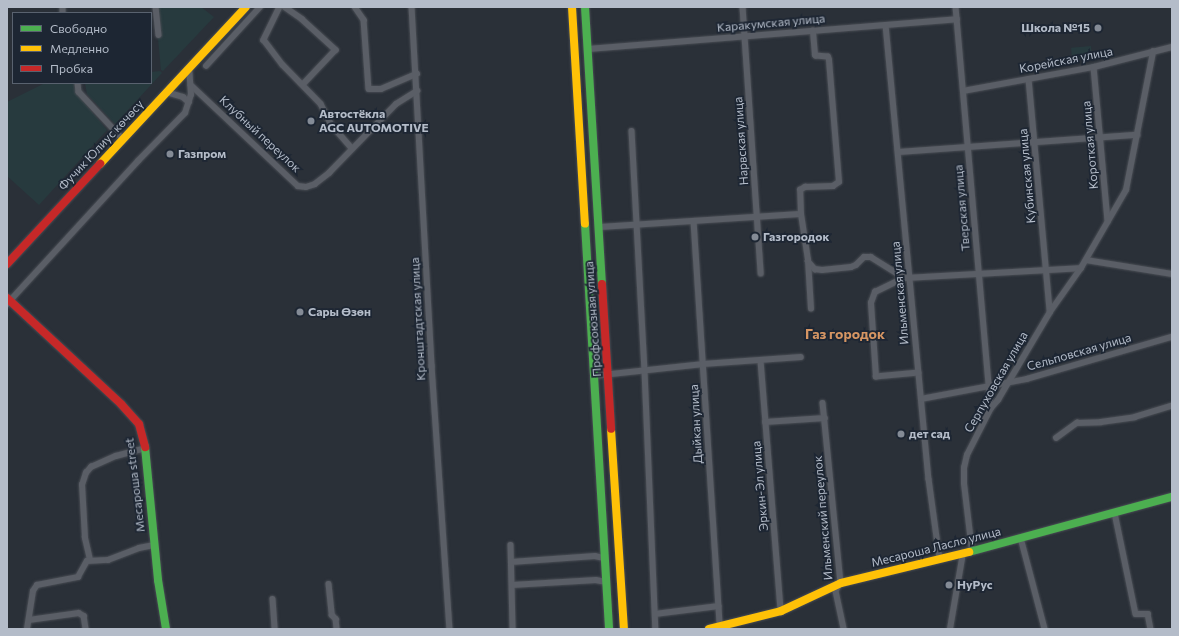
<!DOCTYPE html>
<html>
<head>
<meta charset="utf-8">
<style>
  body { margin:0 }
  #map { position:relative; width:1179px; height:636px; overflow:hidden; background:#2a3038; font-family:Commissioner,sans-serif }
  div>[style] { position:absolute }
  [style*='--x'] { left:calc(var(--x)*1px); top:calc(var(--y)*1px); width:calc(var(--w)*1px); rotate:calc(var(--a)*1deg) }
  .green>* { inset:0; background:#273a3e; transform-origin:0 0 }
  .roads { filter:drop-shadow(0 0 1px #484c53) drop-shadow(0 0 1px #484c53) }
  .street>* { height:5.5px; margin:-2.75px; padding:0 2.75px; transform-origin:2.75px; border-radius:2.75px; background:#5a5e66 }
  .fast>* { height:8px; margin:-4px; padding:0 4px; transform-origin:4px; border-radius:4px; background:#4caf50 }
  .slow>* { height:8px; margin:-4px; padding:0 4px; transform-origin:4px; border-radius:4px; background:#ffc107 }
  .jam>* { height:8px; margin:-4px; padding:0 4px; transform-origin:4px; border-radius:4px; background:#c62828 }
  .dots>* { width:11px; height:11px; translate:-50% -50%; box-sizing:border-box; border:2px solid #1d2633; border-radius:50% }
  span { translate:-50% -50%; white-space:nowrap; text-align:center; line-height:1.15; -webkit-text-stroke:3.5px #1d2633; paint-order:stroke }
  .street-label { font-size:12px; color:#b4bcc9 }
  .poi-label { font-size:12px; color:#b4bcc9; font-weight:700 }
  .right { translate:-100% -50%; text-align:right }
  .left { translate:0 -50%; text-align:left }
  .quarter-label { font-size:14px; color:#d59563; font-weight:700 }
  .frame { position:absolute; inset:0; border:8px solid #b4bcc9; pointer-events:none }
  .legend { position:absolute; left:12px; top:12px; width:140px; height:72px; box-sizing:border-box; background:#1d2633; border:1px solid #59626f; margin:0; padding:5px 7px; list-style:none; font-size:12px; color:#b4bcc9 }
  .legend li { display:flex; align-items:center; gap:8px; height:20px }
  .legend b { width:20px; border:1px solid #59626f }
</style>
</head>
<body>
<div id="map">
  <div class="green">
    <div style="clip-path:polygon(155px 7px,201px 7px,214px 17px,163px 71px,161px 70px)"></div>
    <div style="left:1091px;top:46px;width:12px;height:20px;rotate:85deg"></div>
    <div style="clip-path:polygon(160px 71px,162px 73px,115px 124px,87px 94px,85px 83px,151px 83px,151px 72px)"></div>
    <div style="clip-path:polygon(75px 83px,77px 94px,107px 130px,39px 205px,7px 176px,7px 102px,43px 84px)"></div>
  </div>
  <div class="roads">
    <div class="street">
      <div style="--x:63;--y:7;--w:6;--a:90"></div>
      <div style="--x:156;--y:7;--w:28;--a:84"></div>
      <div style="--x:280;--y:7;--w:37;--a:116"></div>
      <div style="--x:264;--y:40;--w:31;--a:53"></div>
      <div style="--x:283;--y:65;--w:54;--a:45.7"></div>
      <div style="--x:321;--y:104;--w:22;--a:63"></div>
      <div style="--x:331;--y:124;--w:32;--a:49"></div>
      <div style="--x:285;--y:7;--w:21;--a:35"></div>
      <div style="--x:302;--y:19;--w:46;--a:42.4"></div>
      <div style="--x:336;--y:50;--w:48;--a:133.3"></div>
      <div style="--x:355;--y:7;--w:16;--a:55"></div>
      <div style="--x:364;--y:20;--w:69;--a:85.9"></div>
      <div style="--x:369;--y:89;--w:12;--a:0"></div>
      <div style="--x:381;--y:89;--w:39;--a:-23"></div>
      <div style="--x:412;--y:7;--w:360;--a:86.8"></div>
      <div style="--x:432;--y:366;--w:264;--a:86.1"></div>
      <div style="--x:743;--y:7;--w:267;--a:86.1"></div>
      <div style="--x:956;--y:7;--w:403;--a:85"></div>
      <div style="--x:886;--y:25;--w:456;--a:84.6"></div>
      <div style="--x:929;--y:479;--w:81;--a:82.2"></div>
      <div style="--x:588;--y:49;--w:370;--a:-4.6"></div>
      <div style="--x:206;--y:66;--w:80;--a:-47.5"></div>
      <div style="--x:1094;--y:67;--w:155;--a:84.8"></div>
      <div style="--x:1029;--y:79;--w:234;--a:84.8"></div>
      <div style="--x:78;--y:83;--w:9;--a:84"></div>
      <div style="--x:79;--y:92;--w:64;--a:46.9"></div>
      <div style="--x:191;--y:85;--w:147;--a:43.3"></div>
      <div style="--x:298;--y:186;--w:8;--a:7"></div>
      <div style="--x:306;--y:187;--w:9;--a:-18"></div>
      <div style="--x:315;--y:184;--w:18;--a:-38"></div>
      <div style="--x:329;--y:173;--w:96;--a:-45.8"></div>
      <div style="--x:396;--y:104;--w:25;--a:-32"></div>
      <div style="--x:963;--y:91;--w:133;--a:-10.4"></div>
      <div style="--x:1094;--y:67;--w:81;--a:-14.4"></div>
      <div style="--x:166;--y:92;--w:18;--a:16"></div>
      <div style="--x:183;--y:97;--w:8;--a:40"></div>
      <div style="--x:632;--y:131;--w:240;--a:86.9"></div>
      <div style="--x:645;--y:371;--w:258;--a:87.6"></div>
      <div style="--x:898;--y:152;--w:240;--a:-4.1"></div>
      <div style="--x:694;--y:221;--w:406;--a:86.3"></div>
      <div style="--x:599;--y:227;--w:202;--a:-3.7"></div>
      <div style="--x:1086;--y:260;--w:87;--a:9.2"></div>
      <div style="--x:808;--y:261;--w:11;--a:49"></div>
      <div style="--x:815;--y:269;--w:7;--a:8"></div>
      <div style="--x:822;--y:270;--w:29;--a:-6"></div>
      <div style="--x:851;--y:267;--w:5;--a:-22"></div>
      <div style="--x:856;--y:265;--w:11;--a:-45"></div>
      <div style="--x:864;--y:257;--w:7;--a:0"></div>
      <div style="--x:871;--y:257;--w:39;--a:32"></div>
      <div style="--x:7;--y:304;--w:194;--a:-47.5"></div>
      <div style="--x:138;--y:161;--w:67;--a:-45.6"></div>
      <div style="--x:185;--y:113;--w:19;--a:-72"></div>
      <div style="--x:191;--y:95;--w:27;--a:-94"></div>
      <div style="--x:811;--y:309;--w:49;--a:-93.5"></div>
      <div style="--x:808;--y:260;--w:47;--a:-98.7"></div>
      <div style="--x:801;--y:214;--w:24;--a:-92"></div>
      <div style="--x:800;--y:190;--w:6;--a:-31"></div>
      <div style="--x:805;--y:187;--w:28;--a:-2"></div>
      <div style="--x:833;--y:186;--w:7;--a:-34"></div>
      <div style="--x:839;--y:182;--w:122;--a:-94.7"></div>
      <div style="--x:829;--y:60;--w:3;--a:-108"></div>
      <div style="--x:828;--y:57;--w:12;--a:-175"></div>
      <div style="--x:816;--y:56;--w:1;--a:-135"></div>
      <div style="--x:815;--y:55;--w:24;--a:-95"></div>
      <div style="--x:761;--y:361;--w:251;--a:85.4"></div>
      <div style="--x:919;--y:373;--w:43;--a:174.7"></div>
      <div style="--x:876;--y:377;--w:74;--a:-93.9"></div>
      <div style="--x:871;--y:303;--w:12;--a:-70"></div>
      <div style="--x:875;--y:292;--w:32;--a:-26"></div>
      <div style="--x:904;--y:278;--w:177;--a:-3.2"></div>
      <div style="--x:593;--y:376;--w:111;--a:-6.2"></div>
      <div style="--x:703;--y:364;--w:98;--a:-4.1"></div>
      <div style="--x:921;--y:399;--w:108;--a:-10.7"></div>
      <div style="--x:1027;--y:379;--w:151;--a:-16.2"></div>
      <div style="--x:823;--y:403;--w:181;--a:84.3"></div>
      <div style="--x:841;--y:583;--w:9;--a:122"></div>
      <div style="--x:836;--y:591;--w:39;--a:78"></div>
      <div style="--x:765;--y:422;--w:60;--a:-3.8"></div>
      <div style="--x:1056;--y:438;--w:26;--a:-36"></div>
      <div style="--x:1077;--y:423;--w:24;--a:-2"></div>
      <div style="--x:1101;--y:422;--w:34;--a:-8"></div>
      <div style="--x:1135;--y:417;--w:39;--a:-17"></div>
      <div style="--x:1115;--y:513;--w:103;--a:78.3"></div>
      <div style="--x:1136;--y:614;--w:12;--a:0"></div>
      <div style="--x:1148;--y:614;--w:15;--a:79"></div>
      <div style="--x:1021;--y:538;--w:94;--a:75.2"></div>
      <div style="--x:511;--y:545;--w:84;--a:88.6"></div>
      <div style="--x:972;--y:551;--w:67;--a:-96.8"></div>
      <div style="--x:964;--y:484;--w:16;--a:-90"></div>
      <div style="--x:964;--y:468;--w:13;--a:-77"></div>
      <div style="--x:967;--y:455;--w:53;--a:-62.9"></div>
      <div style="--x:991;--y:408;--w:11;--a:-49"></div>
      <div style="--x:998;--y:400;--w:102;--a:-59.4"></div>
      <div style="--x:1050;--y:312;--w:54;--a:-54.8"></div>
      <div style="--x:1081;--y:268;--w:90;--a:-60"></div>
      <div style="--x:1126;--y:190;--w:141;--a:-78.9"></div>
      <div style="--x:90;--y:560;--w:23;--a:-103"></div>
      <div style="--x:85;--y:538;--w:53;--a:-93.2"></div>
      <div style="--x:82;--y:485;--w:13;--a:-72"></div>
      <div style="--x:86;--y:473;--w:8;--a:-50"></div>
      <div style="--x:91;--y:467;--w:27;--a:-24"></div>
      <div style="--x:116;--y:456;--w:30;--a:-15"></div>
      <div style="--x:511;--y:562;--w:84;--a:-4.1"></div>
      <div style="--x:595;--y:556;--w:9;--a:13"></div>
      <div style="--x:329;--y:584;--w:31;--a:84"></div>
      <div style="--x:332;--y:615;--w:6;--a:45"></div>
      <div style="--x:336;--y:619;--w:10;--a:84"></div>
      <div style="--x:512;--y:585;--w:84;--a:-3.4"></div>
      <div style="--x:596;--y:580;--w:10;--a:11"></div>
      <div style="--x:273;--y:599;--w:30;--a:86"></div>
      <div style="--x:655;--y:614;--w:64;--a:-7.2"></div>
      <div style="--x:29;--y:620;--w:50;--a:-8"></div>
      <div style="--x:79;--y:613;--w:6;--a:31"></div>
      <div style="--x:84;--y:616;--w:13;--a:81"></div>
      <div style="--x:27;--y:629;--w:38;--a:-81"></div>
      <div style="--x:33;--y:591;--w:7;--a:-56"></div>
      <div style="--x:37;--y:585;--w:42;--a:-11"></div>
      <div style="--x:78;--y:577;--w:18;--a:-61"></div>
      <div style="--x:87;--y:561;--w:21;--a:-3"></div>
      <div style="--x:108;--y:560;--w:33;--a:-21"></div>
      <div style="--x:139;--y:548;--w:15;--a:-11"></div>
      <div style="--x:950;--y:629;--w:77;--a:-80.3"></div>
    </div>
    <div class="fast">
      <div style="--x:585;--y:7;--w:278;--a:86.5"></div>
      <div style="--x:585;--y:224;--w:406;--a:86.6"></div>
      <div style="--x:145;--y:447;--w:134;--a:84.4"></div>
      <div style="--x:158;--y:580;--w:50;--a:80.7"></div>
      <div style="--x:969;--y:552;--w:210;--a:-15.2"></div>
    </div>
    <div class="slow">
      <div style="--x:572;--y:7;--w:217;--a:86.6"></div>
      <div style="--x:100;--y:164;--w:214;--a:-47.1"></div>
      <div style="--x:611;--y:429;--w:200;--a:86.3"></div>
      <div style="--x:709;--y:629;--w:74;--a:-14"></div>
      <div style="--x:781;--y:611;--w:66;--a:-25"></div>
      <div style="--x:841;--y:583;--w:132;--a:-13.6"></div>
    </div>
    <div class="jam">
      <div style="--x:7;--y:264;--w:137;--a:-47.1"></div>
      <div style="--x:602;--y:284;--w:145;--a:86.4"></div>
      <div style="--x:7;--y:298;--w:156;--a:42.9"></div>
      <div style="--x:121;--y:404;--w:27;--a:48"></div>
      <div style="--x:139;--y:424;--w:24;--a:75"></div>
    </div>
  </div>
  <div class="dots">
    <div style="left:1098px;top:28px;background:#848b96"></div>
    <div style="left:311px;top:121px;background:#848b96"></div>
    <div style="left:170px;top:154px;background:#848b96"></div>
    <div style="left:755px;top:237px;background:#848b96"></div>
    <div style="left:300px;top:312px;background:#848b96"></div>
    <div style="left:901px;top:434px;background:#848b96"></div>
    <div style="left:949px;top:585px;background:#848b96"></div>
  </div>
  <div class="street-label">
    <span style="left:771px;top:23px;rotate:-5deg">Каракумская улица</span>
    <span style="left:1066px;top:60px;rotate:-11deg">Корейская улица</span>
    <span style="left:260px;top:134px;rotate:43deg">Клубный переулок</span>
    <span style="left:741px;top:141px;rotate:-94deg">Нарвская улица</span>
    <span style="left:101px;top:145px;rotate:-47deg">Фучик Юлиус көчөсү</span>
    <span style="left:1090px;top:145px;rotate:-95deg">Короткая улица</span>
    <span style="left:1027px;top:176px;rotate:-95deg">Кубинская улица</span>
    <span style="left:962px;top:208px;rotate:-95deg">Тверская улица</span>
    <span style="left:900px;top:293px;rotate:-95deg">Ильменская улица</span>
    <span style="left:418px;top:319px;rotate:-93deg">Кронштадтская улица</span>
    <span style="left:593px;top:319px;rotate:-94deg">Профсоюзная улица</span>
    <span style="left:1079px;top:352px;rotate:-16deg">Сельповская улица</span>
    <span style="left:996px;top:382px;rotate:-60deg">Серпуховская улица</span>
    <span style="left:696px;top:424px;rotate:-93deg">Дыйкан улица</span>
    <span style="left:135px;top:485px;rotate:-97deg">Месароша street</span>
    <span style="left:760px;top:486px;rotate:-95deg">Эркин-Эл улица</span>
    <span style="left:823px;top:518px;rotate:-95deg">Ильменский переулок</span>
    <span style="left:936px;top:547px;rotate:-14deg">Месароша Ласло улица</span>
  </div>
  <div class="poi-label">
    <span class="right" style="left:1090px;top:28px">Школа №15</span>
    <span class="left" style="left:319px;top:121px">Автостёкла<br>AGC AUTOMOTIVE</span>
    <span class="left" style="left:178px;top:154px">Газпром</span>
    <span class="left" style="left:763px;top:237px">Газгородок</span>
    <span class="left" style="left:308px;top:312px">Сары Өзөн</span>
    <span class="left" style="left:909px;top:434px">дет сад</span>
    <span class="left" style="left:957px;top:585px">НуРус</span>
  </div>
  <div class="quarter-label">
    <span style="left:845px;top:334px">Газ городок</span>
  </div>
  <div class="frame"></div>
  <ul class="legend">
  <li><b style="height:5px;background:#4caf50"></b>Свободно</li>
  <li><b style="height:5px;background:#ffc107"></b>Медленно</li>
  <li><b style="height:5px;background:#c62828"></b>Пробка</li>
  </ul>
</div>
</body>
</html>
